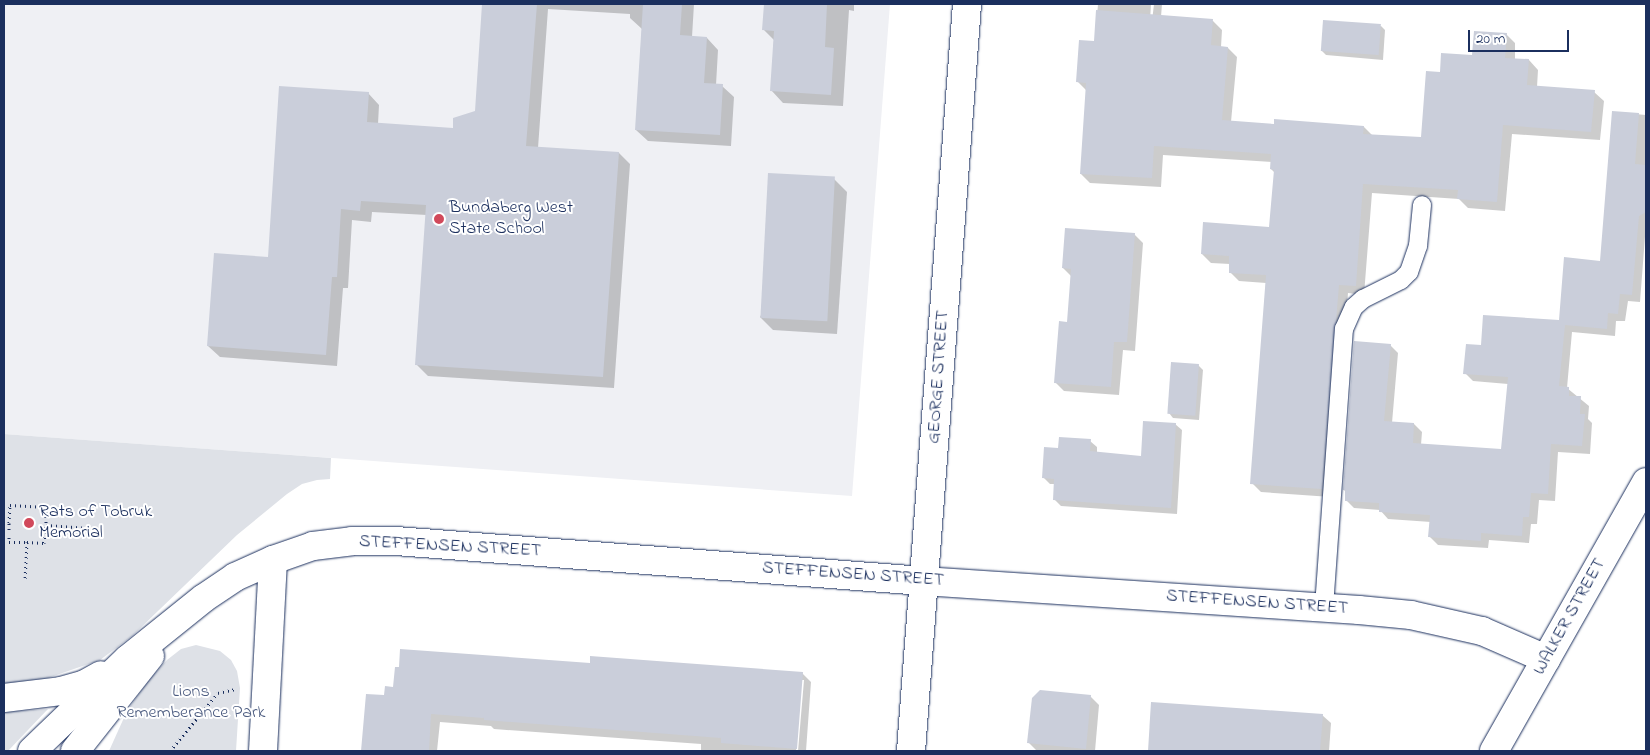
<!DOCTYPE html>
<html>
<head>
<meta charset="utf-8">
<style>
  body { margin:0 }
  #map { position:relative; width:1650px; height:755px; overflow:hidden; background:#fff; font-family:"Indie Flower",sans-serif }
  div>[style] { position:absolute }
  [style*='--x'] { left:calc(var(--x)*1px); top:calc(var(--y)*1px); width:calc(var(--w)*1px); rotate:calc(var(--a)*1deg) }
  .built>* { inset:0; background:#eff0f4 }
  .green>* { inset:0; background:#dee1e7 }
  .shadow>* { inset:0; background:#0003 }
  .building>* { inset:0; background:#caceda; transform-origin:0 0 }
  .path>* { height:3px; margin-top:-1.5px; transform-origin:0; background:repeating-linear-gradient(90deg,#1b2f5e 0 1px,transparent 0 5px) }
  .roads { filter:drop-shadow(0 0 1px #1b2f5e) drop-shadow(0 0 1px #1b2f5e) }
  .service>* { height:18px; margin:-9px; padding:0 9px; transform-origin:9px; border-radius:9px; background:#fff }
  .minor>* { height:28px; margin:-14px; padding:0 14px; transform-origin:14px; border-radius:14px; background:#fff }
  .secondary>* { height:28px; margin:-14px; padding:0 14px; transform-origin:14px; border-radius:14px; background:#fff }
  .dots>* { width:14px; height:14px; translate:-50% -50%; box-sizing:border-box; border:2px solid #fff; border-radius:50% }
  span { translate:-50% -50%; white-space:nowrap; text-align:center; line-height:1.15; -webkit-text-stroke:4px #fff; paint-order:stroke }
  .poi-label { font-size:18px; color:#1b2f5e }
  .left { translate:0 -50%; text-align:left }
  .street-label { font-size:18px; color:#1b2f5e }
  .park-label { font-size:18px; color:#4c5c80 }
  .frame { position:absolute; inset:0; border:5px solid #1b2f5e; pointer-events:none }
  .scale { position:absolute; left:1468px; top:30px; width:101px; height:22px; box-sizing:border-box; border:2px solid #1b2f5e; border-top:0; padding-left:6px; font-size:15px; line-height:18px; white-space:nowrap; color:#1b2f5e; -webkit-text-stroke:4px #fff; paint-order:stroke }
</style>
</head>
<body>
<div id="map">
  <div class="built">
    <div style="clip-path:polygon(4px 4px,890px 4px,852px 496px,4px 434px)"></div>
  </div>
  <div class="green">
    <div style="clip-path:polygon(4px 434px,331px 458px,330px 479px,317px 480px,302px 484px,287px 494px,237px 535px,132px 636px,100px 660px,42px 680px,4px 685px)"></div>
    <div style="clip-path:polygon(196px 645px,220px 651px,231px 660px,237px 671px,240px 688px,236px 751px,109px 751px,127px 711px,148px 681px,167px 660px,181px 649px)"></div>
    <div style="clip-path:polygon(48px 709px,8px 751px,4px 751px,4px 712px)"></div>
  </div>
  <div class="shadow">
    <div style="clip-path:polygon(484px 4px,694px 4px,692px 37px,707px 38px,718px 50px,716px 85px,722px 86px,734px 97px,731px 146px,648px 141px,636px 130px,642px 29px,630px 18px,630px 14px,548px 9px,538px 148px,619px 153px,630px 164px,614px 388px,428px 376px,417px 365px,427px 215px,372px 212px,371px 222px,352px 220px,348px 288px,343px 288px,337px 366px,220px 357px,208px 346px,269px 258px,368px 93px,379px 105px,378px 124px,454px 129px,476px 111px)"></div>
    <div style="clip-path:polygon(765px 4px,854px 4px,854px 11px,849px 10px,843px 106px,783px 103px,771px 90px,774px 40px,764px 30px)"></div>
    <div style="clip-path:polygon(1098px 4px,1151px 4px,1150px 21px,1152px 21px,1154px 4px,1162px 4px,1161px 17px,1213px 21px,1222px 30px,1221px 47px,1228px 48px,1237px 57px,1231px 122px,1275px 126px,1364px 127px,1372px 135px,1422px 139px,1441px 73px,1473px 57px,1506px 34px,1515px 43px,1515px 59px,1529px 60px,1538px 70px,1537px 87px,1594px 92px,1604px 101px,1600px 140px,1512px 134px,1505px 211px,1468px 208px,1459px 199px,1372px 193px,1364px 295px,1348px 293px,1331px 497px,1261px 492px,1252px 483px,1266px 283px,1239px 281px,1230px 272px,1230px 264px,1211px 263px,1202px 254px,1271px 228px,1275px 173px,1271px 169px,1272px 162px,1163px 155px,1161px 187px,1090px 183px,1081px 174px,1087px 91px,1078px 82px,1095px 42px)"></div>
    <div style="clip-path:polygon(1381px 26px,1385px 30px,1383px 60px,1326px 55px,1322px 51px)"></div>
    <div style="clip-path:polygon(1613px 112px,1646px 115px,1646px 224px,1640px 302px,1628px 301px,1625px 321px,1616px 321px,1615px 336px,1572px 332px,1567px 388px,1589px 406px,1588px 419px,1592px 423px,1590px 454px,1558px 452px,1555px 501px,1539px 500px,1537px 524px,1531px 524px,1529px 543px,1489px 540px,1488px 548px,1438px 545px,1430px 537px,1431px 522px,1388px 519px,1380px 510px,1354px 508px,1346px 500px,1346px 492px,1344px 490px,1390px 345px,1398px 353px,1392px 423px,1414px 424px,1422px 432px,1421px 445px,1502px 451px,1508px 384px,1473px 381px,1465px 373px,1482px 347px,1560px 321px,1601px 262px)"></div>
    <div style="clip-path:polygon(834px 179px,847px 192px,837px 334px,773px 330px,760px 317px)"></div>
    <div style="clip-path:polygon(1134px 234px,1143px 243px,1135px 351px,1123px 350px,1119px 395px,1064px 391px,1055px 382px,1068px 323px,1071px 276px,1063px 268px)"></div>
    <div style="clip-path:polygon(1198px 365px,1203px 370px,1199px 420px,1173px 418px,1169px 413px)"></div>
    <div style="clip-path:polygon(1175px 424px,1182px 430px,1177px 514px,1061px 506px,1054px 499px,1055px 484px,1050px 484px,1043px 477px,1059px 450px,1090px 441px,1097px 447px,1097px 453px,1142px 457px)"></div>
    <div style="clip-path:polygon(591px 664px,802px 673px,811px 682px,806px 751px,798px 751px,804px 680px,801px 680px,796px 751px,701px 751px,701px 744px,494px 729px,491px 726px,440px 722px,437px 751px,363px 751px,367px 695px,385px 696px,394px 688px)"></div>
    <div style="clip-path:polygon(1090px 696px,1099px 705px,1095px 751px,1037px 751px,1029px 743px)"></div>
    <div style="clip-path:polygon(1152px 703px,1322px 715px,1331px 723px,1329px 751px,1149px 751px)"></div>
  </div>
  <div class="building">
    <div style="clip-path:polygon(482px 4px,537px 4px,526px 146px,619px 152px,603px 377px,415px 365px,426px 205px,361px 201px,360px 211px,341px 209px,337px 277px,332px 277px,326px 355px,207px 346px,214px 253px,268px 257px,279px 86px,369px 92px,367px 122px,453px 128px,453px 118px,475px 111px)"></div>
    <div style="clip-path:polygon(643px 4px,682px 4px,680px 35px,707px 37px,704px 83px,723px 84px,720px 135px,635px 130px)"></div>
    <div style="clip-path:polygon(764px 4px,827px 4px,825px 47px,834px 48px,831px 95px,770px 91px,774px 31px,762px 30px)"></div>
    <div style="clip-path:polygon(1096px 10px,1213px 19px,1211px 45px,1228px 47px,1222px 120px,1274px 124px,1274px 119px,1364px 126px,1363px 134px,1421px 137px,1426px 71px,1440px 72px,1441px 53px,1472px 55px,1474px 31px,1507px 33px,1505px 58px,1529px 59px,1527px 85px,1595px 90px,1591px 132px,1503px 125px,1497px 202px,1457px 199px,1458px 190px,1363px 184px,1356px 286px,1339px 285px,1322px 489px,1250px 484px,1266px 275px,1229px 273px,1229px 256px,1201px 254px,1203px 222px,1269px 227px,1274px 170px,1270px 169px,1271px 154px,1154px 146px,1152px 178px,1080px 174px,1086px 83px,1076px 82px,1079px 40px,1094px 41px)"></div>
    <div style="left:1323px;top:20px;width:58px;height:31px;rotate:4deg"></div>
    <div style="clip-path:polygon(1612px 111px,1639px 113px,1635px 164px,1646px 165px,1646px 212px,1639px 216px,1632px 295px,1620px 294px,1618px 314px,1608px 313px,1607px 329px,1565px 325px,1559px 386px,1569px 387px,1569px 396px,1581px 396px,1580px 414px,1585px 414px,1582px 446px,1551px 444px,1548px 494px,1531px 493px,1529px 517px,1523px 517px,1522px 536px,1481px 533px,1481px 541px,1428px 537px,1430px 515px,1379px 512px,1379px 503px,1345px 501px,1345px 490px,1343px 490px,1354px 341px,1391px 344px,1384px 421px,1414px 423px,1413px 443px,1501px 449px,1508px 377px,1463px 374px,1466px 344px,1481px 345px,1483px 315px,1559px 320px,1564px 257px,1600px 261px)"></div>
    <div style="left:768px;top:173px;width:67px;height:145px;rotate:3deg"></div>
    <div style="clip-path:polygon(1065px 228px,1135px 233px,1127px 342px,1114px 342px,1111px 387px,1054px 383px,1059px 321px,1067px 322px,1071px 269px,1062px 268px)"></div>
    <div style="left:1171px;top:362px;width:28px;height:52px;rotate:4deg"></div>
    <div style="clip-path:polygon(1143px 421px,1176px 423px,1171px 508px,1053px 500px,1054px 479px,1042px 478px,1044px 447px,1058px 448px,1059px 437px,1091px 439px,1090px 451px,1141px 456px)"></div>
    <div style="clip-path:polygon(400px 649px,590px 663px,590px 656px,803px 672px,797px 749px,721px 743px,721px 738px,484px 720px,484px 718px,431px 714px,429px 751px,361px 751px,366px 694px,384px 695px,385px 686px,393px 687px,395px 667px,399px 667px)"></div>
    <div style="clip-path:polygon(1040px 690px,1091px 695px,1086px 749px,1027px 743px,1032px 698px)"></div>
    <div style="clip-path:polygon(1151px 702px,1323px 714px,1320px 751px,1148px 751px)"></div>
  </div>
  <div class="path">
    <div style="--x:4;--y:522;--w:5;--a:11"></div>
    <div style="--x:9;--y:523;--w:18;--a:-87"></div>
    <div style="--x:10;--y:505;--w:36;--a:3"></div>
    <div style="--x:46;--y:507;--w:18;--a:90"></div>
    <div style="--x:46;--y:525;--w:39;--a:4"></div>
    <div style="--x:9;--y:523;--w:19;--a:90"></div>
    <div style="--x:9;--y:542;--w:18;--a:0"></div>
    <div style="--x:27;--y:542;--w:37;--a:93"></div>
    <div style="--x:27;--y:542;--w:17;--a:3"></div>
    <div style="--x:44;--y:543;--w:18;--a:-84"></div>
    <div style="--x:170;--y:751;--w:75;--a:-50.4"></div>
    <div style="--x:218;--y:693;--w:18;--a:-13"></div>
  </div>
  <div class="roads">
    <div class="service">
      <div style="--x:1324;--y:607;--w:279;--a:-85.9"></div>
      <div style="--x:1344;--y:329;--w:24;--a:-66"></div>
      <div style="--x:1354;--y:307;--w:12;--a:-42"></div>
      <div style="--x:1363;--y:299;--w:42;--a:-26.6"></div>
      <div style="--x:1401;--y:280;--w:11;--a:-45"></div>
      <div style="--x:1409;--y:272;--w:28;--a:-71"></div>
      <div style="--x:1418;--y:246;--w:41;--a:-84.4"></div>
    </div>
    <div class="minor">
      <div style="--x:4;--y:698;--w:57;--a:-7"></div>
      <div style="--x:61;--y:691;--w:25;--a:-16"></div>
      <div style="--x:85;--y:684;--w:18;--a:-29"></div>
      <div style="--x:32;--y:751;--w:133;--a:-43.8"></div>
      <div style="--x:128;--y:659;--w:97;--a:-38.8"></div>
      <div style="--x:204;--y:598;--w:37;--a:-34"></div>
      <div style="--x:235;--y:577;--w:42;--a:-24.1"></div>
      <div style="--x:273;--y:560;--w:42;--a:-19.3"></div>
      <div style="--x:313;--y:546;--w:39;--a:-7"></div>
      <div style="--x:352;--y:541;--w:44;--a:0"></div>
      <div style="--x:396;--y:541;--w:529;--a:4.34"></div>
      <div style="--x:923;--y:581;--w:437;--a:3.8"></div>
      <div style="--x:1359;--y:610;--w:52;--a:5.5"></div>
      <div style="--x:1411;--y:615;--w:73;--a:12.7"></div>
      <div style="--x:1482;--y:631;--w:70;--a:23.6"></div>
      <div style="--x:75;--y:751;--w:121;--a:-51.7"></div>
      <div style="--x:263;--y:751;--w:191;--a:-87"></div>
      <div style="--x:911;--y:751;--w:749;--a:-85.71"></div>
    </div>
    <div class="secondary">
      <div style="--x:1494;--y:751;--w:309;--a:-60.5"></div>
    </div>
  </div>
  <div class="dots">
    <div style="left:439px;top:219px;background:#d1495b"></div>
    <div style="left:29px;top:523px;background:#d1495b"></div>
  </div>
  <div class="poi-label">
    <span class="left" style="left:449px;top:219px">Bundaberg West<br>State School</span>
    <span class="left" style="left:39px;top:523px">Rats of Tobruk<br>Memorial</span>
  </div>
  <div class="street-label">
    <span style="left:939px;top:377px;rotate:-86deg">GEORGE STREET</span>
    <span style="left:450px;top:547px;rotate:3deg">STEFFENSEN STREET</span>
    <span style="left:853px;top:575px;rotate:4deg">STEFFENSEN STREET</span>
    <span style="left:1257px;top:603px;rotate:4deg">STEFFENSEN STREET</span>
    <span style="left:1570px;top:617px;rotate:-61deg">WALKER STREET</span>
  </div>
  <div class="park-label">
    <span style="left:191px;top:703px">Lions<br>Rememberance Park</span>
  </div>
  <div class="frame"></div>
  <div class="scale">20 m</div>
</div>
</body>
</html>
